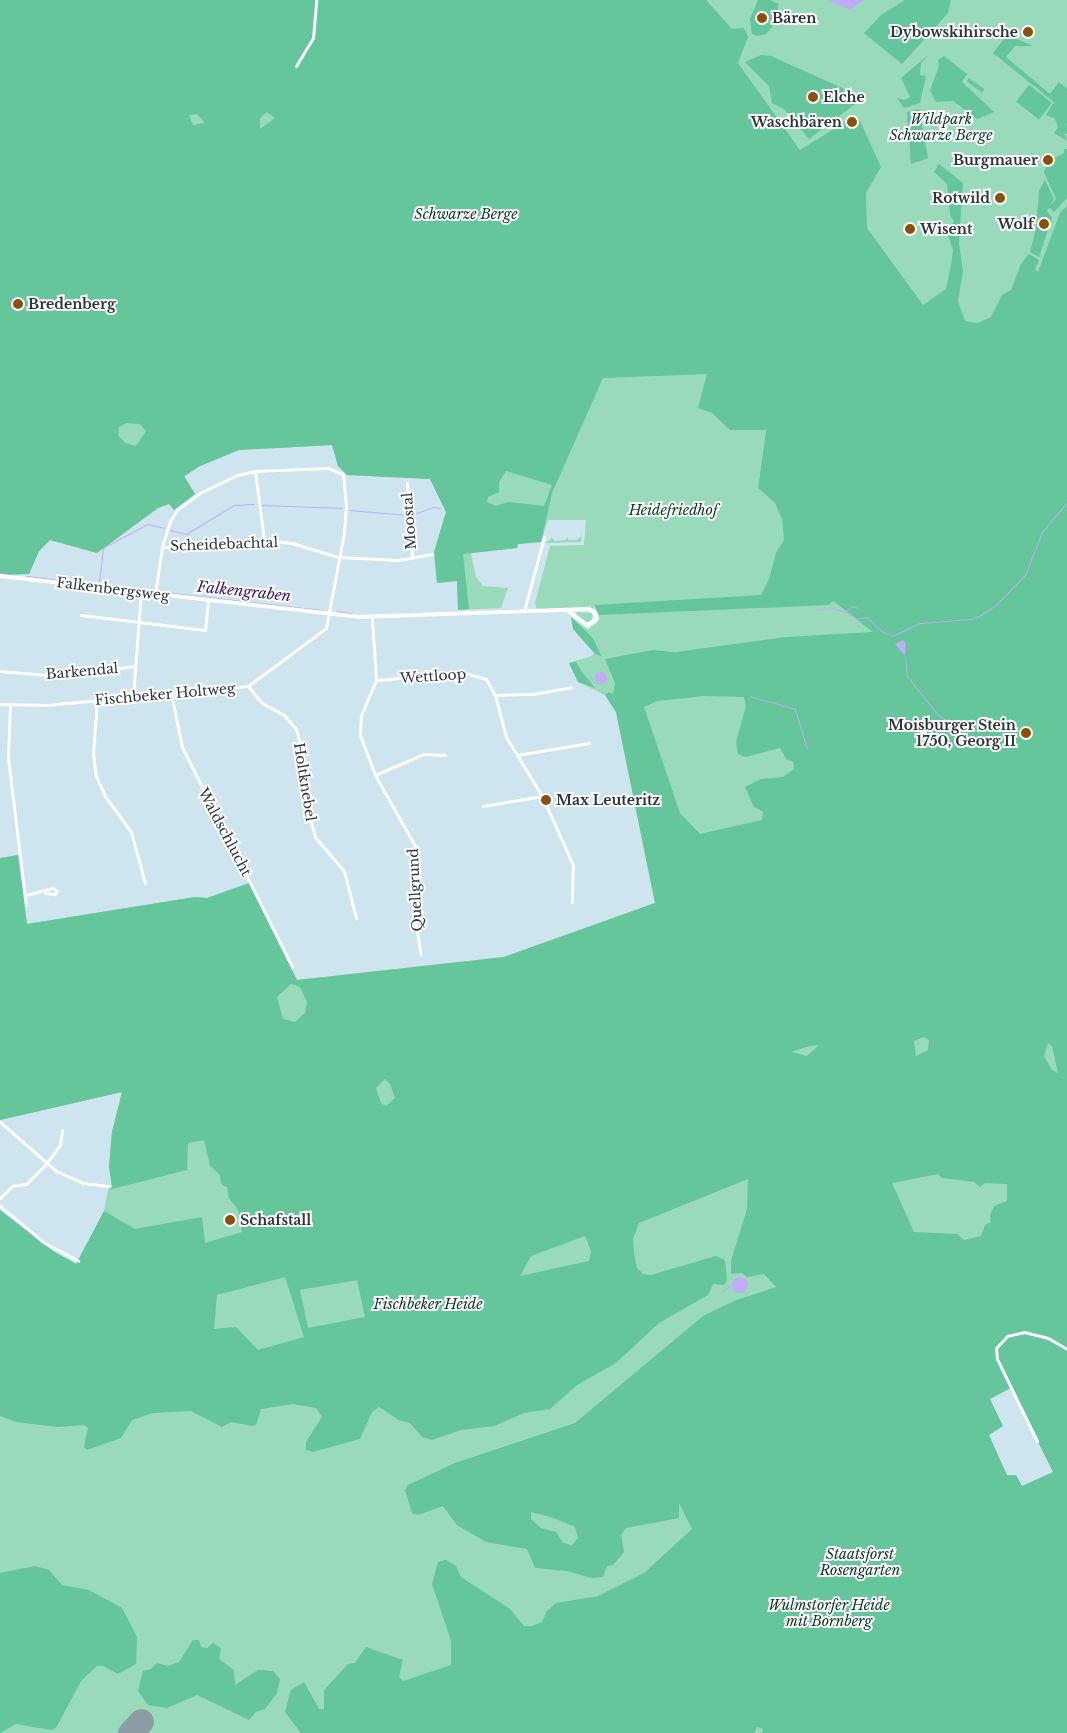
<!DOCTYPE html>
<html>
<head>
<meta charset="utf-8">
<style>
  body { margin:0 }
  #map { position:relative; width:1067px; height:1733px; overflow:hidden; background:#cee4ef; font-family:"Libre Baskerville",serif }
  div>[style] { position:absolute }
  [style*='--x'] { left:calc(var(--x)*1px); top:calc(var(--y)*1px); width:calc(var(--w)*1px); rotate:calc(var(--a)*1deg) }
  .green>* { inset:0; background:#98daba }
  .forest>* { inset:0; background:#64c69a; transform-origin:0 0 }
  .water>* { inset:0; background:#c1abfb }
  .round { border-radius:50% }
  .stream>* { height:1px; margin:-0.5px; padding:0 0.5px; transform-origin:0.5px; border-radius:0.5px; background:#c1abfb }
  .runway>* { height:25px; margin:-12.5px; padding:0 12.5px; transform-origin:12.5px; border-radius:12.5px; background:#8b9ca4 }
  .minor>* { height:3px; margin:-1.5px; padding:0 1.5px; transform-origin:1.5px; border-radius:1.5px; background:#fff }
  .tertiary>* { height:4px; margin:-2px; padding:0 2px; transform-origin:2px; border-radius:2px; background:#fff }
  .dots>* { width:14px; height:14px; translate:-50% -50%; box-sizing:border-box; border:2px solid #fff; border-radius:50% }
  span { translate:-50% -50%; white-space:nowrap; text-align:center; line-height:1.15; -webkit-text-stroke:4px #fff; paint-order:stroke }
  .poi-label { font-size:14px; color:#2d363a; font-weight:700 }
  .left { translate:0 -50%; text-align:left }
  .right { translate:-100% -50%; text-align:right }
  .park-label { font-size:14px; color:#0b3726; font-style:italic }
  .street-label { font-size:14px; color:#2d363a }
  .water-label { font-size:15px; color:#3a126e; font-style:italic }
</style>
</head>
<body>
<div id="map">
  <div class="green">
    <div style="clip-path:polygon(evenodd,0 0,687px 0,888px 642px,948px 718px,1067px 730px,1067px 1359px,968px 1409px,944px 1733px,0 1733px,0 1210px,53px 1251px,77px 1264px,104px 1211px,108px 1190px,112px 1187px,109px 1167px,112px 1132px,122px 1092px,0 1120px,0 858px,18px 855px,27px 924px,195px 897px,207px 898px,249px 883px,297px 980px,504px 957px,655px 903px,616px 712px,605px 695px,578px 682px,569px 663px,592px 656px,594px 653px,602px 657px,593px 638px,571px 617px,588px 630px,597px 623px,599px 615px,752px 596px,537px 610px,535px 603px,550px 546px,584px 545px,586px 520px,548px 520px,541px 542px,518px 544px,517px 548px,471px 553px,476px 577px,483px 586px,508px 588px,501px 608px,458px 610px,457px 581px,437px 583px,434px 552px,446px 512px,430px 479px,347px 475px,338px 466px,332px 445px,239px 450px,200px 466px,184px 477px,195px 494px,174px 510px,169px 504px,158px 508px,97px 553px,50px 540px,39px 551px,29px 574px,0 0,766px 430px,810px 499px,784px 539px,782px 520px,775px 503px,758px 488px,766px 430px,0 0,734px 647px,733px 649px,608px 659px,652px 650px,676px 652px,734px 647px)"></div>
    <div style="clip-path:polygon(703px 0,1067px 0,1067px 230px,996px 338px,939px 338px,753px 86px,701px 6px)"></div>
    <div style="clip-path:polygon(582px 526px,581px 542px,545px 543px,552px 538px,555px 541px,565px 540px,568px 537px,568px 540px,577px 540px,581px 536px)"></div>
    <div style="clip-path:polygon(577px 612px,592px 613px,592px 620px,588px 624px,576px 615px)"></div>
  </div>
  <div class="forest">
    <div style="clip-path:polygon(evenodd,0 0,706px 0,732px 29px,744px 28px,748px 37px,738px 63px,800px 150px,855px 116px,860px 121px,881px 167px,866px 193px,867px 228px,923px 305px,946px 289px,951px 265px,953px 250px,947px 233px,954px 221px,950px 215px,947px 184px,934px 172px,939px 164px,963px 183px,959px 244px,963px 271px,958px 301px,965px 321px,978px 323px,991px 317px,1002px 295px,1011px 290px,1021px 264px,1029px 254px,1039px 260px,1035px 269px,1038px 272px,1060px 213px,1067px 206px,1067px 1733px,762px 1733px,763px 1729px,757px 1727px,754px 1733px,301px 1733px,285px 1712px,291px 1690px,304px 1682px,319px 1709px,324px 1709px,324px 1690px,348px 1664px,355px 1663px,366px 1647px,403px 1660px,399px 1677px,403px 1681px,451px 1665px,451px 1641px,432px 1584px,438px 1562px,446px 1560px,456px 1566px,461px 1577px,510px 1609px,524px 1626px,532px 1626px,542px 1622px,547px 1611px,556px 1603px,598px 1596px,644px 1573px,692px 1529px,679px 1503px,679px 1518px,626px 1528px,621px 1535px,624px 1552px,613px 1565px,607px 1566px,603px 1577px,591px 1578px,567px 1571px,535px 1568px,527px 1549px,486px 1542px,457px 1525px,443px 1506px,418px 1515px,412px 1513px,405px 1490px,408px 1485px,455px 1463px,575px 1423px,703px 1316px,734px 1301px,776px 1287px,764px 1274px,747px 1277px,742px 1273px,731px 1274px,731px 1261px,747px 1209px,748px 1179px,639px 1223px,633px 1239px,634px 1253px,637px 1268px,643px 1274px,651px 1275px,716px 1256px,725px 1260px,727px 1280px,724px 1285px,713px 1284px,708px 1295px,659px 1323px,616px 1363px,577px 1385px,550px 1409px,524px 1413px,494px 1426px,461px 1430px,432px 1440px,422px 1437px,410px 1423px,399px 1420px,379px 1407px,372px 1412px,360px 1439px,313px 1452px,306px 1450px,306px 1442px,322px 1417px,316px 1408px,293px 1404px,261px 1409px,256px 1425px,252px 1426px,231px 1422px,222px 1427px,191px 1411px,153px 1413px,132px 1420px,121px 1438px,87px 1450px,84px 1447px,88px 1428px,84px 1425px,58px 1427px,16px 1422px,0 1416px,0 1210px,53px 1251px,76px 1264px,104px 1211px,135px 1229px,202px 1217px,205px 1243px,242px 1232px,238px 1210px,229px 1198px,227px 1187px,222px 1185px,219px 1174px,210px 1166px,204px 1140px,188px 1143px,187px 1170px,108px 1190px,112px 1187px,109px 1167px,112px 1132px,122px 1092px,0 1120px,0 858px,18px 855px,27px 924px,195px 897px,207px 898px,249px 883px,297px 980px,504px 957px,655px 903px,616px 712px,605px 695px,609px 692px,613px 694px,615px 683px,605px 659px,652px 650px,676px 652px,786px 637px,873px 632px,833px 601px,829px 605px,599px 615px,594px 605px,761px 595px,769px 579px,776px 553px,784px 540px,782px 520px,775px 503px,758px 488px,766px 430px,730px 430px,712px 413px,698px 408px,707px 374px,603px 378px,552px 493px,541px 542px,518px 544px,517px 548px,463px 554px,469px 609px,458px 610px,457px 581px,437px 583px,434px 552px,446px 512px,430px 479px,347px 475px,338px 466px,332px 445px,239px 450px,200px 466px,184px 476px,195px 494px,174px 510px,169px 504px,158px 508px,97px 553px,50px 540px,39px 551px,29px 574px,0 575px,0 0,267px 112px,275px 118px,260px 129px,260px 118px,267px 112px,0 0,197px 114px,205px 123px,193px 125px,189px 115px,197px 114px,0 0,127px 423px,140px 424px,146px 431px,136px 446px,125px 443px,118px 435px,119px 427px,127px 423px,0 0,506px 471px,552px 485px,544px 506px,508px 502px,496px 506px,487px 502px,488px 497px,499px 492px,499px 482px,506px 471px,0 0,704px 696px,744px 697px,746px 706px,736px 742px,738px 754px,746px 757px,780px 748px,787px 760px,793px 761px,794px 769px,783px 777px,761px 779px,745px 787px,754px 807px,763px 812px,762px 820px,700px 834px,680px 813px,644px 707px,657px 701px,704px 696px,0 0,291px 984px,300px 987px,307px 1002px,305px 1013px,295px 1022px,283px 1019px,277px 997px,291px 984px,0 0,924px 1037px,929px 1040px,928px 1050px,916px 1056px,914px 1041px,924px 1037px,0 0,1048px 1043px,1052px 1046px,1058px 1073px,1052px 1070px,1044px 1056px,1048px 1043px,0 0,819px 1045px,807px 1056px,791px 1052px,806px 1047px,819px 1045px,0 0,385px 1079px,390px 1084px,395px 1098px,386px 1106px,381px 1103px,376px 1088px,385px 1079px,0 0,938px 1174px,942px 1178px,974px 1182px,980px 1187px,985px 1183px,1007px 1184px,1007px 1201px,994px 1206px,990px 1215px,991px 1222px,985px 1225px,981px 1236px,964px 1240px,957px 1234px,914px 1232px,892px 1183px,938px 1174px,0 0,585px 1236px,591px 1251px,589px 1261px,520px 1276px,531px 1256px,585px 1236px,0 0,285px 1277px,304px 1337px,258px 1350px,236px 1327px,214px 1329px,217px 1295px,285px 1277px,0 0,357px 1280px,365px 1317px,308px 1328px,300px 1290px,357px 1280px,0 0,1011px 1388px,1053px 1472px,1022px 1486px,1016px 1475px,1007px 1475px,989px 1435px,1003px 1426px,990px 1399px,1011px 1388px,0 0,531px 1512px,551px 1517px,575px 1527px,578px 1538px,572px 1545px,563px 1543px,556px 1532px,541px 1528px,531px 1519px,531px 1512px)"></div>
    <div style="clip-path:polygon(758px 0,770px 0,779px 4px,773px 26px,766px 34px,758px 36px,752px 34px,750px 19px)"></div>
    <div style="clip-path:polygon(905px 0,951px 0,948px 13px,902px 64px,864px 33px,881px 15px)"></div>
    <div style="clip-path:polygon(1007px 35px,1033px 46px,1015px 46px,1006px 57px,1050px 94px,1059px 82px,1067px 89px,1067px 123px,1063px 127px,1067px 124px,1067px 134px,1064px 133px,1067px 141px,1054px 133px,1058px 127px,1055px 119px,1046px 115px,1054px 102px,993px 53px)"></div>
    <div style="clip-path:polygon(761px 55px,771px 56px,851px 92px,859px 101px,809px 139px,784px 109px,772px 103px,769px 86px,745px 62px)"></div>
    <div style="clip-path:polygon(928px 55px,921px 63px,920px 75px,926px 76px,920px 103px,904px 108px,897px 98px,904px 100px,910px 97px,901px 78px)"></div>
    <div style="clip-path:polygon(944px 56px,967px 74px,962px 82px,994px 112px,977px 119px,953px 101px,936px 102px,930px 90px,939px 66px,938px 60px)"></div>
    <div style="left:969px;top:78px;width:19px;height:4px;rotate:36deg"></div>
    <div style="left:1029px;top:85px;width:29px;height:21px;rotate:38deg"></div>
    <div style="clip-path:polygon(919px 109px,928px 158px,911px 164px,907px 112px)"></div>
    <div style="clip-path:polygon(1064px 149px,1067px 149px,1067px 198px,1054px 212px,1049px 207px,1056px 199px,1044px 172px,1049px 161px,1064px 153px)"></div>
    <div style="clip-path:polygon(1045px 180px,1054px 199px,1047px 211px,1052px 218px,1039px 257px,1030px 252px,1036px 229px,1039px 191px)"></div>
    <div style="clip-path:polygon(571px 617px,593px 638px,602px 657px,594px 653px,573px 629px)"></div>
    <div style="clip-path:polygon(576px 662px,582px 672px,595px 688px,578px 682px,569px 663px)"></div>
    <div style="clip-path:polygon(35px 1566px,49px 1570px,62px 1585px,89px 1590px,122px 1608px,137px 1637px,136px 1664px,118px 1674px,103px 1666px,97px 1666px,81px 1681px,56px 1728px,51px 1730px,16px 1724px,0 1733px,0 1573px)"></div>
    <div style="clip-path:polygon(193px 1640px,199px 1640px,201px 1647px,207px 1648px,213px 1643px,221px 1648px,219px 1659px,234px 1670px,235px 1685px,258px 1670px,273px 1671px,280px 1679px,277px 1693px,265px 1709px,256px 1712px,249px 1720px,197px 1695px,167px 1708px,148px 1705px,138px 1691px,143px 1671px,151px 1669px,157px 1663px,168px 1666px,179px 1662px)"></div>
  </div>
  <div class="water">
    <div style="clip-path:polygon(829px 0,864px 0,850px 10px)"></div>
    <div style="clip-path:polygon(903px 640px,906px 644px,905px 656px,895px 644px)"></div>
    <div class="round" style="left:595px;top:672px;width:12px;height:12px"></div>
    <div class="round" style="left:732px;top:1277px;width:16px;height:16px"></div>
  </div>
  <div class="stream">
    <div style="--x:261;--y:505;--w:81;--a:2.1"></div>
    <div style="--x:349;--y:510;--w:60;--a:4.8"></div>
    <div style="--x:411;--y:515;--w:23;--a:-20"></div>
    <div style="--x:433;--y:507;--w:7;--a:8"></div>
    <div style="--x:170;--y:530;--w:16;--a:14"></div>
    <div style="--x:186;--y:534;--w:56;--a:-31.1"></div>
    <div style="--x:234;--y:505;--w:20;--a:-3"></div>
    <div style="--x:0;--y:573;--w:12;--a:9"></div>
    <div style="--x:27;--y:576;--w:124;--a:7"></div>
    <div style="--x:99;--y:581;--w:33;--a:-83"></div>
    <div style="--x:103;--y:548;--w:50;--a:-28.6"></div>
    <div style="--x:147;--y:524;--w:17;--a:13"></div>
    <div style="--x:164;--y:592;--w:159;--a:6.5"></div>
    <div style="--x:532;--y:609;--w:61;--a:-1.9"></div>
    <div style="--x:817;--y:609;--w:15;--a:-4"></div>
    <div style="--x:832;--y:608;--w:14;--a:17"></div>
    <div style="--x:845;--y:612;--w:9;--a:-41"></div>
    <div style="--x:852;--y:606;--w:6;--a:18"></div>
    <div style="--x:337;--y:611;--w:16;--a:11"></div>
    <div style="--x:481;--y:611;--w:37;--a:-3"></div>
    <div style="--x:846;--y:612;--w:12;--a:35"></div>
    <div style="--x:856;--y:619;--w:11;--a:-10"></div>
    <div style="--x:867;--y:617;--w:20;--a:45"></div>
    <div style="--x:881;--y:631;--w:12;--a:24"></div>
    <div style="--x:892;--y:636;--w:31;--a:-25"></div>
    <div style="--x:920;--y:623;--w:51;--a:-4.5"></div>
    <div style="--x:971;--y:619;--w:11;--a:-22"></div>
    <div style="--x:981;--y:615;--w:18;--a:-34"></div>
    <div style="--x:996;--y:605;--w:42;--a:-46"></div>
    <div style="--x:1025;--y:575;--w:46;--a:-68.4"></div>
    <div style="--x:1042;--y:532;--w:39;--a:-50"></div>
    <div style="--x:905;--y:656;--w:20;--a:84"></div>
    <div style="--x:907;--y:676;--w:48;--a:51.7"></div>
    <div style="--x:937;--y:714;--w:19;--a:35"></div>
    <div style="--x:750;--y:696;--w:47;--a:16.1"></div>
    <div style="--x:795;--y:709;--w:42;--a:73.3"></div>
    <div style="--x:723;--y:1291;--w:12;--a:-35"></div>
  </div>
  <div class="runway">
    <div style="--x:130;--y:1733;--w:16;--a:-47"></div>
  </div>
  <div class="minor">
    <div style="--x:296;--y:66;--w:33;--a:-59"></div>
    <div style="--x:313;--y:38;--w:38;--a:-85"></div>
    <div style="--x:255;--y:471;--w:70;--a:82.6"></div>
    <div style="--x:407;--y:483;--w:75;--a:86.2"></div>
    <div style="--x:162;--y:547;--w:62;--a:-0.9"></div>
    <div style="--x:224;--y:546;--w:40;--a:-8.5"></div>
    <div style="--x:264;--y:540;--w:28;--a:6"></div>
    <div style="--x:292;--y:543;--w:48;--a:16.9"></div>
    <div style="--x:338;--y:557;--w:60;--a:2.9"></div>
    <div style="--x:398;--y:560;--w:35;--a:-10"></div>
    <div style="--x:524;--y:611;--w:77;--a:-74.9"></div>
    <div style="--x:81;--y:615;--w:125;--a:6.9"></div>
    <div style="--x:205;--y:630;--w:29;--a:-84"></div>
    <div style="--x:372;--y:618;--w:62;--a:86.3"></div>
    <div style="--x:376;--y:680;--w:38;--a:113"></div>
    <div style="--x:361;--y:715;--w:20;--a:93"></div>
    <div style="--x:360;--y:735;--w:43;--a:69.4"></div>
    <div style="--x:375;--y:775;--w:81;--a:60.6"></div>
    <div style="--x:415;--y:846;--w:73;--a:90"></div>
    <div style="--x:415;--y:919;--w:36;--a:81"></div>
    <div style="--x:0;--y:671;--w:58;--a:4.9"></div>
    <div style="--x:58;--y:676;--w:76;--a:-7.6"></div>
    <div style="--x:376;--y:680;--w:89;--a:-4.5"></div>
    <div style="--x:465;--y:673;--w:22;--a:16"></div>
    <div style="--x:486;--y:679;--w:18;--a:61"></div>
    <div style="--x:495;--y:695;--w:43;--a:75.3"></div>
    <div style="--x:506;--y:737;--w:69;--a:58.6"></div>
    <div style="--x:542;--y:796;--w:76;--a:65.8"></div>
    <div style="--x:573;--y:865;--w:37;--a:92"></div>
    <div style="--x:248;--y:686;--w:22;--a:51"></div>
    <div style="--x:262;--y:703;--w:26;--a:29"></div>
    <div style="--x:285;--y:716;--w:17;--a:50"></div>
    <div style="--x:296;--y:729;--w:24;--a:75"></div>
    <div style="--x:302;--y:752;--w:60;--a:84.3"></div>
    <div style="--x:308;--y:812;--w:26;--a:74"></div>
    <div style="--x:315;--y:837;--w:45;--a:49.5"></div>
    <div style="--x:344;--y:871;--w:49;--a:75.7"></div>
    <div style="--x:171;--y:693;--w:55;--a:78.5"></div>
    <div style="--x:182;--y:747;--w:246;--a:63.4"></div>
    <div style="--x:495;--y:695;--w:38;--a:-2"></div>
    <div style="--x:533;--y:694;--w:39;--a:-10"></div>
    <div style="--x:133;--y:696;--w:104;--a:-85.6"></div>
    <div style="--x:97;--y:700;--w:53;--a:94.3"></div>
    <div style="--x:93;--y:753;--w:23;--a:83"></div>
    <div style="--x:96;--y:776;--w:22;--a:66"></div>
    <div style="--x:105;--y:796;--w:44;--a:54.2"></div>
    <div style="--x:131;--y:832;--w:53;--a:74.6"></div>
    <div style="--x:0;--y:704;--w:46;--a:1.2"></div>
    <div style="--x:46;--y:705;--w:203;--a:-5.4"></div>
    <div style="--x:248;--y:686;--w:97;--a:-36.6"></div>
    <div style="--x:326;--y:628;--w:97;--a:-79.3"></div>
    <div style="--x:344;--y:533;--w:26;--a:-86"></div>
    <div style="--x:346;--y:507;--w:33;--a:-95"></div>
    <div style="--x:343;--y:474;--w:16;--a:-158"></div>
    <div style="--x:328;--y:468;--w:73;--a:177.6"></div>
    <div style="--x:255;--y:471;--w:18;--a:167"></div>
    <div style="--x:237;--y:475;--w:41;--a:154.1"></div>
    <div style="--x:200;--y:493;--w:27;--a:144"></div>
    <div style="--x:178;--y:509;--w:14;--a:124"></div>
    <div style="--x:170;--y:521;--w:27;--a:107"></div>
    <div style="--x:162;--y:547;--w:48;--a:98.5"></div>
    <div style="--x:10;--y:705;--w:53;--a:92.2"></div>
    <div style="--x:8;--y:758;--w:148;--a:83"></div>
    <div style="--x:517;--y:755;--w:73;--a:-9.5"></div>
    <div style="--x:375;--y:775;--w:53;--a:-23.2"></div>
    <div style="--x:424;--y:754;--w:21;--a:3"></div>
    <div style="--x:483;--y:806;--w:60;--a:-9.6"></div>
    <div style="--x:26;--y:895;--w:28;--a:-15"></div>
    <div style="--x:53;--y:888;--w:5;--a:37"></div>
    <div style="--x:57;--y:891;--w:4;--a:124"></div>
    <div style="--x:55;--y:894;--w:10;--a:-174"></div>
    <div style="--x:0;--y:1122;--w:74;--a:41.2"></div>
    <div style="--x:56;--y:1171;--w:30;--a:24"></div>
    <div style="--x:83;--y:1183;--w:26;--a:7"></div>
    <div style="--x:0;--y:1198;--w:17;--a:-45"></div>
    <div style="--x:12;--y:1186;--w:14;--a:-8"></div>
    <div style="--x:26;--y:1184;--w:28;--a:-45"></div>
    <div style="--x:46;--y:1164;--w:24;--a:-54"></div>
    <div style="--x:60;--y:1145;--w:15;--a:-82"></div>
    <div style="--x:0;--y:1206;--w:56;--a:39.9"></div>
    <div style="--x:43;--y:1242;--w:40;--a:28"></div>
    <div style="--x:1037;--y:1441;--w:91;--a:-116"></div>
    <div style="--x:997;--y:1359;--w:11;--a:-95"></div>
    <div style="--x:996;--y:1348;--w:16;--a:-47"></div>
    <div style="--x:1007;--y:1336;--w:17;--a:-13"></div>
    <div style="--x:1024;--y:1332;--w:25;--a:14"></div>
    <div style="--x:1048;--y:1338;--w:22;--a:30"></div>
  </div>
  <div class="tertiary">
    <div style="--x:0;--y:576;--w:360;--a:6.5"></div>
    <div style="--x:358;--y:617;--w:231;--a:-2"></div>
    <div style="--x:589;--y:609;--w:7;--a:34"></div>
    <div style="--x:595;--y:613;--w:6;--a:72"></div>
    <div style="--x:597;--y:619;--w:12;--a:149"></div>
    <div style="--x:587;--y:625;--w:25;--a:-143"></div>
  </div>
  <div class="dots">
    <div style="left:762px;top:18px;background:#8a5009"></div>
    <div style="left:1028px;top:32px;background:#8a5009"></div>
    <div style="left:813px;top:97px;background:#8a5009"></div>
    <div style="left:852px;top:122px;background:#8a5009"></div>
    <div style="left:1048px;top:160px;background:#8a5009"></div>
    <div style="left:1000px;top:198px;background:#8a5009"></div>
    <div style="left:1044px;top:224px;background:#8a5009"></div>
    <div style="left:910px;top:229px;background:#8a5009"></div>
    <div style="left:18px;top:304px;background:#8a5009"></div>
    <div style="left:1026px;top:733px;background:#8a5009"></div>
    <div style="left:546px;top:800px;background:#8a5009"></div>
    <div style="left:230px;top:1220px;background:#8a5009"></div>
  </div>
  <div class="poi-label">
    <span class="left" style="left:772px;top:18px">Bären</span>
    <span class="right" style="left:1018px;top:32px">Dybowskihirsche</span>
    <span class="left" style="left:823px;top:97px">Elche</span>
    <span class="right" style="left:842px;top:122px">Waschbären</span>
    <span class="right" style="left:1038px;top:160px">Burgmauer</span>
    <span class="right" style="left:990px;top:198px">Rotwild</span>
    <span class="right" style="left:1034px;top:224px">Wolf</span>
    <span class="left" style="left:920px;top:229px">Wisent</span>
    <span class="left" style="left:28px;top:304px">Bredenberg</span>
    <span class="right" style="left:1016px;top:733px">Moisburger Stein<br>1750, Georg II</span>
    <span class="left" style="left:556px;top:800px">Max Leuteritz</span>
    <span class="left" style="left:240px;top:1220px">Schafstall</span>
  </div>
  <div class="park-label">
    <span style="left:941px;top:127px">Wildpark<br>Schwarze Berge</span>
    <span style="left:466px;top:214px">Schwarze Berge</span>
    <span style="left:673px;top:510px">Heidefriedhof</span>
    <span style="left:428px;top:1304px">Fischbeker Heide</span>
    <span style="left:860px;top:1562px">Staatsforst<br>Rosengarten</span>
    <span style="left:829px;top:1613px">Wulmstorfer Heide<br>mit Bornberg</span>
  </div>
  <div class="street-label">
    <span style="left:409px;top:521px;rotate:-94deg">Moostal</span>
    <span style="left:224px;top:544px;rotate:-2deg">Scheidebachtal</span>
    <span style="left:113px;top:589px;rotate:7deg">Falkenbergsweg</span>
    <span style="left:82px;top:671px;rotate:-5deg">Barkendal</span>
    <span style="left:433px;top:676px;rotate:-4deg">Wettloop</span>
    <span style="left:165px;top:694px;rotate:-5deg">Fischbeker Holtweg</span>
    <span style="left:305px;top:782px;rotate:81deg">Holtknebel</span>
    <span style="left:225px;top:832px;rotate:62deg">Waldschlucht</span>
    <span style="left:415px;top:890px;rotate:-93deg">Quellgrund</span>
  </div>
  <div class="water-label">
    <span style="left:244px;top:591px;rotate:6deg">Falkengraben</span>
  </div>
</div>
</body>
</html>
